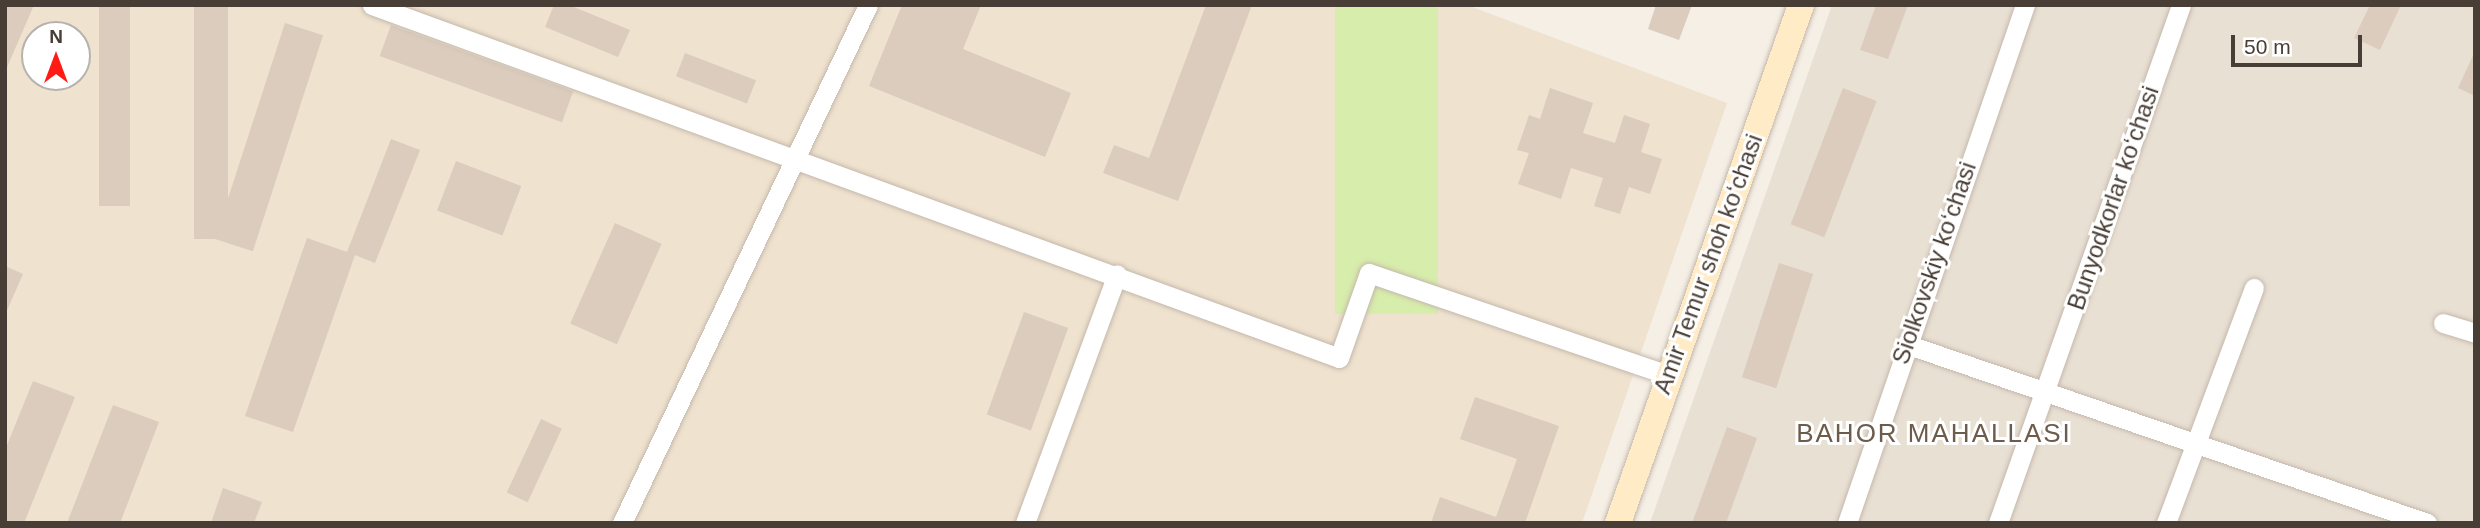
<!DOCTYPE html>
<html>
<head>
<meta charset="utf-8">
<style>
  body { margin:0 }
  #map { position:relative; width:2480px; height:528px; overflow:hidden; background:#f5efe6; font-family:Arial,sans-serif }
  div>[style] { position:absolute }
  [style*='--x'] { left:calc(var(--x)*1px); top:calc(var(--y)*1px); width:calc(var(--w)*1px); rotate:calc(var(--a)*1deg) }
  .residential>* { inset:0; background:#e9e0d4 }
  .education>* { inset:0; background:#efe2cf }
  .green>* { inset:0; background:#d7edab; transform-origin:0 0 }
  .building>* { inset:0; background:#dbccbd; transform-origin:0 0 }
  .roads { filter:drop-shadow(0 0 2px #c4b8ab) drop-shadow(0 0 2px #c4b8ab) }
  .minor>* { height:19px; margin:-9.5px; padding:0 9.5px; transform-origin:9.5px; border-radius:9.5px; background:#fff }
  .secondary>* { height:26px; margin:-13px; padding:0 13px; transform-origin:13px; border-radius:13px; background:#ffebc6 }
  span { translate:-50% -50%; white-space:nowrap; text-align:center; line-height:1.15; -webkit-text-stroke:6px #fff; paint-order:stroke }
  .street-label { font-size:24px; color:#493e35 }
  .neighbourhood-label { font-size:26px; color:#6d5b4b; letter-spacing:2px }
  .frame { position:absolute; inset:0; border:7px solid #493e35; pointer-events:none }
  .north { position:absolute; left:21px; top:21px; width:70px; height:70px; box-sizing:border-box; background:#fff; border:2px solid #b6b2ae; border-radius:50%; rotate:0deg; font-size:19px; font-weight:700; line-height:28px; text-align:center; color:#493e35 }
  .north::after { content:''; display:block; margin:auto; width:24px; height:32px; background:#ff1b13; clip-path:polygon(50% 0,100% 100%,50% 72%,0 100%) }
  .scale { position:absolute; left:2231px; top:35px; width:131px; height:32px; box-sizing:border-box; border:4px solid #493e35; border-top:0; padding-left:9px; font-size:21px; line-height:24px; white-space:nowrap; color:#493e35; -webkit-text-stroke:5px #fff; paint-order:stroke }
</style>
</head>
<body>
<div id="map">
  <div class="residential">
    <div style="clip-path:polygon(1832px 5px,2475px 5px,2475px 523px,1650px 523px)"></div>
  </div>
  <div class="education">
    <div style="clip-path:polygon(evenodd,5px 5px,1467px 5px,1727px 103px,1582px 523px,5px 523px,5px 5px,35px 35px,77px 35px,77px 77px,35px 77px,35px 35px)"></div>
  </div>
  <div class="green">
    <div style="left:1335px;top:5px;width:103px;height:309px"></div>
  </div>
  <div class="building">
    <div style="clip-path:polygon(5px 5px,34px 5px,5px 72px)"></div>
    <div style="left:99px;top:5px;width:31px;height:201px"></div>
    <div style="left:194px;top:5px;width:34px;height:234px"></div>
    <div style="clip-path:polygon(554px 5px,569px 5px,630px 30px,618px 57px,545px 27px)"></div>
    <div style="clip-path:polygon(902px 5px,981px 5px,963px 49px,1071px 93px,1045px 157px,869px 86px)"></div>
    <div style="clip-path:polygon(1206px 5px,1252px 5px,1178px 201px,1103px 173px,1114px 145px,1149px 158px)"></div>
    <div style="clip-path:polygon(1656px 5px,1692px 5px,1679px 40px,1648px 29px)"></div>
    <div style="clip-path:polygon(1876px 5px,1908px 5px,1888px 59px,1860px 50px)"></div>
    <div style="clip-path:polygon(2370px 5px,2401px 5px,2380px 50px,2354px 38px)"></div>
    <div style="left:285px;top:23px;width:40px;height:227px;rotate:18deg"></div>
    <div style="left:391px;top:25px;width:194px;height:33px;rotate:20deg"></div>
    <div style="clip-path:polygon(2475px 51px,2475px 96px,2458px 88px)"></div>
    <div style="left:685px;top:53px;width:76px;height:25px;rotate:21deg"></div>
    <div style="clip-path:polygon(1550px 88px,1593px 103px,1583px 133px,1615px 143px,1624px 115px,1650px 124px,1641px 152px,1662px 159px,1650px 194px,1629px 187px,1620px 214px,1594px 206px,1603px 178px,1571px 168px,1561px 199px,1518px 184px,1529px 153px,1517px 150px,1529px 115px,1540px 119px)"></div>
    <div style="left:1843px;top:88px;width:36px;height:146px;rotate:21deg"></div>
    <div style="clip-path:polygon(391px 139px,420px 150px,375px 263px,355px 255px,293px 432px,245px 416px,307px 238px,347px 252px)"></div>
    <div style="left:456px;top:161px;width:70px;height:53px;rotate:21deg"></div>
    <div style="left:615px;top:223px;width:51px;height:110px;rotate:24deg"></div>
    <div style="left:1779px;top:263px;width:36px;height:120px;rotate:18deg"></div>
    <div style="clip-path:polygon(5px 266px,23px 274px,5px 315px)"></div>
    <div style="left:1024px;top:312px;width:47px;height:109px;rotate:20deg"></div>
    <div style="clip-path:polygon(33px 381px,75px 397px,24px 523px,5px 523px,5px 450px)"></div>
    <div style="clip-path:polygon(1475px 397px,1559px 426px,1525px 523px,1431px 523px,1440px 497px,1496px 517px,1517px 459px,1460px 439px)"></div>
    <div style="clip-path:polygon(113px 405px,159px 422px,120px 523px,67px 523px)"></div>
    <div style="left:541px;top:419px;width:23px;height:81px;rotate:25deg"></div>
    <div style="left:1727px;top:427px;width:32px;height:102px;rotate:20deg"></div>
    <div style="clip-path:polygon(223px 488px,262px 502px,254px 523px,211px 523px)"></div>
  </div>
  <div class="roads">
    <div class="minor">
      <div style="--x:372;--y:5;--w:1029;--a:20.05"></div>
      <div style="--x:1339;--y:358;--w:90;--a:-70.6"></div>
      <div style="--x:1369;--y:273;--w:316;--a:18.8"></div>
      <div style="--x:2443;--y:323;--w:34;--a:17"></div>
      <div style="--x:1906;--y:344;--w:551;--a:18.96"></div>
      <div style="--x:622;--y:523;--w:573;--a:-64.6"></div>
      <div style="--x:1025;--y:523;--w:265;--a:-69.7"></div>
      <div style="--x:1847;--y:523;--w:548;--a:-71.04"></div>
      <div style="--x:1998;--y:523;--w:549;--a:-70.54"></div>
      <div style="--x:2166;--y:523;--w:251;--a:-69.5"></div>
    </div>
    <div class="secondary">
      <div style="--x:1618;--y:523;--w:549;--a:-70.54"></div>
    </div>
  </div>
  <div class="street-label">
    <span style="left:2113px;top:198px;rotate:-71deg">Bunyodkorlar ko‘chasi</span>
    <span style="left:1934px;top:263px;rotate:-71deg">Siolkovskiy ko‘chasi</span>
    <span style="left:1708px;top:264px;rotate:-70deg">Amir Temur shoh ko‘chasi</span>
  </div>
  <div class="neighbourhood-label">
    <span style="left:1934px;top:434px">BAHOR MAHALLASI</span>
  </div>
  <div class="frame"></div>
  <div class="north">N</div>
  <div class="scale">50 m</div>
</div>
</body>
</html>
